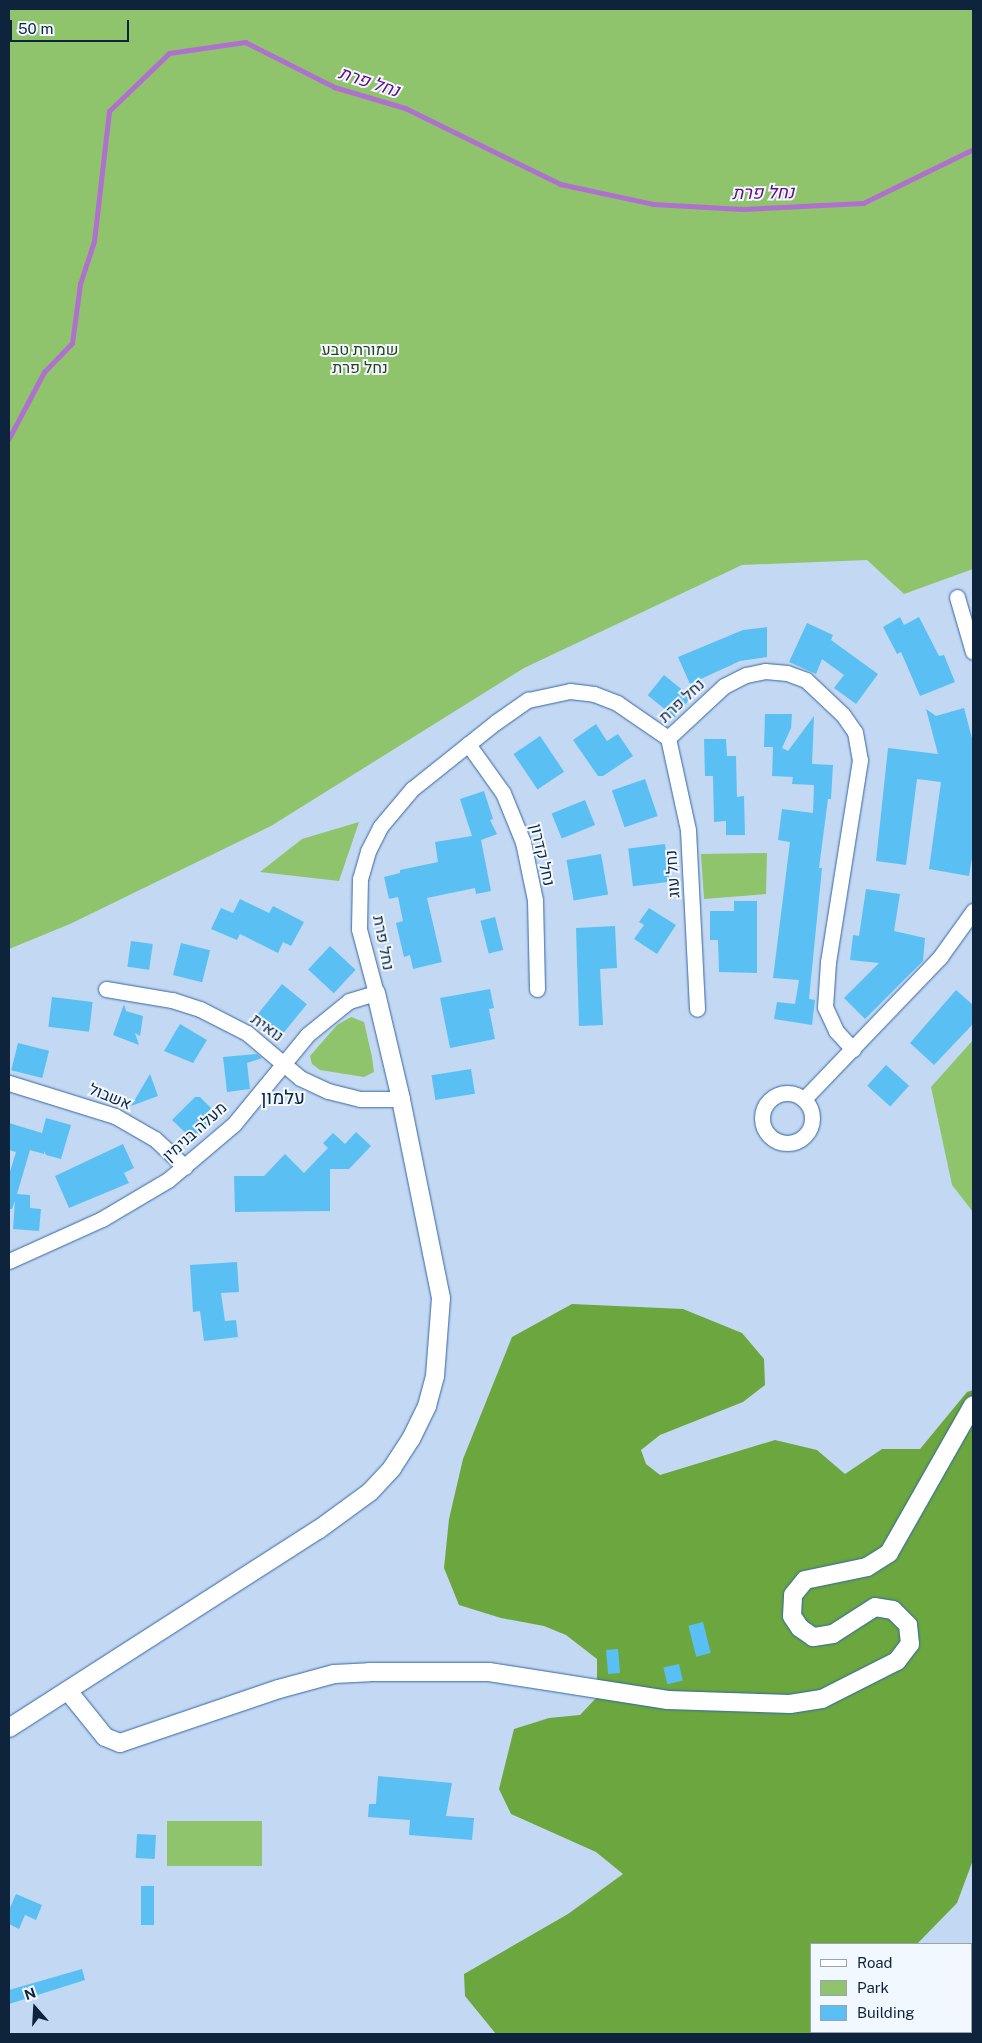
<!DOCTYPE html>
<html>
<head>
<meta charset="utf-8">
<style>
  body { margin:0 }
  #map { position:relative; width:982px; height:2043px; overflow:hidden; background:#c3d8f3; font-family:"Public Sans",Heebo,sans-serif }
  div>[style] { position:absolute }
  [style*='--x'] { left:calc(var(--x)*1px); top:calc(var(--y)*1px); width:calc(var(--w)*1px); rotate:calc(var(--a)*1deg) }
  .green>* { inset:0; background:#8fc46c; transform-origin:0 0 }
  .forest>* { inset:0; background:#6ba73e }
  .stream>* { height:5px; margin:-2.5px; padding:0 2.5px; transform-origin:2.5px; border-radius:2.5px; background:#b070ce }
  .building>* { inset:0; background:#5ac0f4; transform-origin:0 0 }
  .roads { filter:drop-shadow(0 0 1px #3466a1) drop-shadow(0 0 1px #3466a1) }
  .minor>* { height:15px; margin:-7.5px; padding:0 7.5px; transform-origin:7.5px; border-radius:7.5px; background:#fff }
  .minor>.ring { margin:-7.5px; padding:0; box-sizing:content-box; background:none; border:15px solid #fff; border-radius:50% }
  .tertiary>* { height:18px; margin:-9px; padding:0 9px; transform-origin:9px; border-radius:9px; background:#fff }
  span { translate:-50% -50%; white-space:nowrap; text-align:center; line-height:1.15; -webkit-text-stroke:4px #f2f8ff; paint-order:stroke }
  .park-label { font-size:16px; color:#2c441b }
  .street-label { font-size:16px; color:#0e243d }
  .water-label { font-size:18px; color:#660e85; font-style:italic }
  .quarter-label { font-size:19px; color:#0e243d }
  .frame { position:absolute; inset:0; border:10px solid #0e243d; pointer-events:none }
  .legend { position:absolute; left:810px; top:1943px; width:162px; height:90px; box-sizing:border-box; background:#f2f8ff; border:1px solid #97a3b1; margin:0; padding:6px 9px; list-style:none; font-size:15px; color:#0e243d }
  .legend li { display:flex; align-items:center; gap:10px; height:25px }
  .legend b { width:25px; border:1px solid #97a3b1 }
  .north { position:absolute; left:10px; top:1983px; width:50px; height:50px; -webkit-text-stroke:4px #f2f8ff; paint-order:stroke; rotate:341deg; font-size:14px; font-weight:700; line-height:20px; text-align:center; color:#0e243d }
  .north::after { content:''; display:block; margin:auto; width:18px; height:22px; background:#0e243d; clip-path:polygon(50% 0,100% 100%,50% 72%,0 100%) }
  .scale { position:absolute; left:10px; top:20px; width:119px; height:22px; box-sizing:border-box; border:2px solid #0e243d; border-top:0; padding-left:6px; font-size:15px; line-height:18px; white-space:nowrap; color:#0e243d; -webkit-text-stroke:4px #f2f8ff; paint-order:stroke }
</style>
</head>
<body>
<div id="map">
  <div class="green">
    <div style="clip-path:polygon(9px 9px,973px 9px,973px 569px,904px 594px,867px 560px,742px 565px,524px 668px,271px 826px,70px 924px,9px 949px)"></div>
    <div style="clip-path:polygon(359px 822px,339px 881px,260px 872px,302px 839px)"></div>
    <div style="clip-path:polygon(767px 853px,766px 894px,704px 899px,701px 854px)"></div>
    <div style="clip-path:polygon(351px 1017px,364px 1022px,372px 1057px,374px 1072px,364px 1077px,320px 1070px,312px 1064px,310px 1056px,337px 1025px)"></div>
    <div style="clip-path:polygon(973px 1040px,973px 1212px,952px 1185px,931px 1087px)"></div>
    <div style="left:167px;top:1821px;width:95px;height:45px"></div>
  </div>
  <div class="forest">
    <div style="clip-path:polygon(572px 1304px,683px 1309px,742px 1333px,764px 1359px,765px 1385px,743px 1402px,660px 1435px,641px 1450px,646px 1464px,660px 1475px,775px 1440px,817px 1450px,845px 1474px,882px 1449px,920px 1449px,967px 1392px,973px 1390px,973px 1860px,957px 1903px,917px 1944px,811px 1944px,811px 2032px,815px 2032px,812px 2034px,496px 2034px,465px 1996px,464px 1974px,568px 1914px,623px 1874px,596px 1852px,511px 1814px,499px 1789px,514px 1729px,549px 1718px,580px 1715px,597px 1697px,597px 1659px,566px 1635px,544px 1626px,501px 1618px,459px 1605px,444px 1568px,449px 1519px,463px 1459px,512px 1337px)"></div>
  </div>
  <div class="stream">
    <div style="--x:9;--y:438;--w:75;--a:-62.1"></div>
    <div style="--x:44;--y:372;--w:40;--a:-46"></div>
    <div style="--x:72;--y:343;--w:60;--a:-82.3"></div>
    <div style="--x:80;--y:284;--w:45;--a:-72"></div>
    <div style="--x:94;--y:241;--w:131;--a:-83.4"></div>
    <div style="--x:109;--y:111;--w:83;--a:-44"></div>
    <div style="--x:169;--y:53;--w:77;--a:-8.2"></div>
    <div style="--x:245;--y:42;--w:100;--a:26.8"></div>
    <div style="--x:334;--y:87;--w:74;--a:16.5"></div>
    <div style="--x:405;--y:108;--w:173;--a:26.1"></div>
    <div style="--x:560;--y:184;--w:95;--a:12.1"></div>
    <div style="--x:653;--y:204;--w:89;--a:3.2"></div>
    <div style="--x:742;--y:209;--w:121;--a:-2.8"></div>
    <div style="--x:863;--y:203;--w:123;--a:-26.1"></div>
  </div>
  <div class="building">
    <div style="clip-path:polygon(900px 617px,904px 625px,919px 617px,939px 656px,944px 655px,955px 682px,920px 696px,901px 652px,897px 654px,883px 627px)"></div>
    <div style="clip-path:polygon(807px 623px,833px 635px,831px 640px,878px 674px,856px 704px,834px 688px,844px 675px,822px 659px,816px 674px,789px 662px)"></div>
    <div style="clip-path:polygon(767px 627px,767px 657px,740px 661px,690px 684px,678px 657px,743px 630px)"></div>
    <div style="left:664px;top:675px;width:35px;height:26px;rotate:39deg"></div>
    <div style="clip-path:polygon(964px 708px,973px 742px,973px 852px,969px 876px,929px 869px,941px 782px,917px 779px,906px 865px,876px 861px,888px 748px,938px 754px,926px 709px,936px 716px)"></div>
    <div style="clip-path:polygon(765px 714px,792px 714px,791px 728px,782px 748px,788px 751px,814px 716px,812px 764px,833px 765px,831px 799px,828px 799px,819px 868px,822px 868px,809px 999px,815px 1000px,812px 1025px,774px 1019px,777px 1002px,795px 1004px,799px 980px,773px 978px,790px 842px,778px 840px,782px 809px,813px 813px,814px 785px,792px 784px,793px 777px,772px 776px,773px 747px,764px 747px)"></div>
    <div style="clip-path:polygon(596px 724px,607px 741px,618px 734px,633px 756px,603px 776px,598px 776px,573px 740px)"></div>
    <div style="left:540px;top:736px;width:43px;height:32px;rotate:56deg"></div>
    <div style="clip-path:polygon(704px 739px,726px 739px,727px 756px,736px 756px,737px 797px,744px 796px,745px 835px,726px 835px,726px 821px,714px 822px,713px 776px,705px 776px)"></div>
    <div style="left:645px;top:779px;width:39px;height:35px;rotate:71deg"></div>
    <div style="clip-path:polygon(484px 791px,493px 819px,490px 820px,497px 834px,481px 840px,491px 891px,476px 894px,475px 888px,427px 898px,442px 962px,413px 969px,410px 955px,404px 957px,396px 923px,403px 921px,398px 897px,389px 899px,384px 877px,400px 873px,400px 870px,438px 862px,435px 842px,472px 836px,460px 799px)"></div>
    <div style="left:585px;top:800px;width:27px;height:36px;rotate:68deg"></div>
    <div style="left:665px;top:844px;width:38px;height:37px;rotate:83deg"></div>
    <div style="left:601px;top:854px;width:41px;height:35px;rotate:80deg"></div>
    <div style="clip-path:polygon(866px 889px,900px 894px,894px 931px,925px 938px,923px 961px,865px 1019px,844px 998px,879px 963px,850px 960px,853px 935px,859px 936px)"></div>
    <div style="clip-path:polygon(240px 899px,269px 913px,273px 906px,304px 922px,291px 946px,283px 942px,278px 953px,240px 934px,237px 940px,211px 929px,221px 908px,233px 913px)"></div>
    <div style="clip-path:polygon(734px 901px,757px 901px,757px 973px,719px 972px,718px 940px,710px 940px,710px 911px,734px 911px)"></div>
    <div style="clip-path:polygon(649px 908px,676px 925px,657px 954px,634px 939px,644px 925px,639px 922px)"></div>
    <div style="left:495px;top:917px;width:34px;height:15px;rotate:76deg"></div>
    <div style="clip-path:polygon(615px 926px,617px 968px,600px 969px,603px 1025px,579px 1026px,576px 928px)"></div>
    <div style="left:131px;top:941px;width:22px;height:26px;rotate:8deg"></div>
    <div style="left:181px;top:943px;width:30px;height:33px;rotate:14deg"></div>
    <div style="left:330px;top:946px;width:35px;height:32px;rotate:43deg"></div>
    <div style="left:282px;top:984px;width:32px;height:43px;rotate:39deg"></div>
    <div style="clip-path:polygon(490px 989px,494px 1008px,489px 1009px,495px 1039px,450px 1048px,440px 998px)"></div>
    <div style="clip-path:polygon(956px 990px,973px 1005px,973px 1024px,934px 1065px,910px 1043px)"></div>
    <div style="left:52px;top:997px;width:41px;height:30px;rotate:7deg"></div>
    <div style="clip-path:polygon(124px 1004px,126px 1011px,143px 1016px,140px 1036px,135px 1033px,139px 1045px,113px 1035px)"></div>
    <div style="clip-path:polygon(180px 1024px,207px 1040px,193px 1063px,164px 1051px)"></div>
    <div style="left:18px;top:1043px;width:32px;height:28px;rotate:14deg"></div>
    <div style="clip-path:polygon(257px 1054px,262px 1058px,247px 1063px,250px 1089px,227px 1092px,223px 1057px)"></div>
    <div style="left:886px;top:1065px;width:31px;height:28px;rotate:42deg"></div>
    <div style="left:471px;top:1069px;width:25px;height:40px;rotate:81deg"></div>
    <div style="clip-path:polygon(150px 1074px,158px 1096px,131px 1106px)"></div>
    <div style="clip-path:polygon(195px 1097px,200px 1097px,217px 1114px,192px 1139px,172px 1120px)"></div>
    <div style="clip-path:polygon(46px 1118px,71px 1125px,61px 1159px,46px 1155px,44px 1151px,44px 1154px,30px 1150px,17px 1194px,30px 1195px,30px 1208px,41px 1209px,39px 1231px,13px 1229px,15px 1201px,12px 1209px,9px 1209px,9px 1175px,16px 1152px,9px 1150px,9px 1123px,42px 1133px)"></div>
    <div style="clip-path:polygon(356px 1132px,371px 1146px,349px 1169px,330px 1169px,330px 1211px,235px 1212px,234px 1176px,264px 1176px,285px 1154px,304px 1173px,328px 1148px,323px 1143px,333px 1133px,345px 1144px)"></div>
    <div style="clip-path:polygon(123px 1144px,134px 1168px,124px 1173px,129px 1183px,69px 1208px,55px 1176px)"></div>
    <div style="clip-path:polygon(237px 1262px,239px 1292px,221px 1293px,225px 1321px,236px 1320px,238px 1337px,204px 1341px,200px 1311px,193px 1312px,190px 1265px)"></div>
    <div style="left:703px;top:1622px;width:32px;height:15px;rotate:76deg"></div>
    <div style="left:618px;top:1649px;width:24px;height:12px;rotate:85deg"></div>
    <div style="left:679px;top:1664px;width:17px;height:16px;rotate:77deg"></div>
    <div style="clip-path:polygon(378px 1776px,452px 1783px,446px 1816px,474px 1818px,472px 1840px,409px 1835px,410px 1820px,368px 1817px,369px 1804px,376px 1804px)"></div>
    <div style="left:137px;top:1834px;width:19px;height:24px;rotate:3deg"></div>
    <div style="left:141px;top:1886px;width:13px;height:39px"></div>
    <div style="clip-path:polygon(16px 1894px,42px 1905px,36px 1920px,25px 1915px,19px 1929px,9px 1924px,9px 1910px)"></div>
    <div style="clip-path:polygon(82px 1969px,85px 1980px,9px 2004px,9px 1990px)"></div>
  </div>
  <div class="roads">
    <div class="minor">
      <div style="--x:957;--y:597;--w:57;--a:73.8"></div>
      <div style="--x:668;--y:738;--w:76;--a:-42.9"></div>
      <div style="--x:724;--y:686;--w:25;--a:-27"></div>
      <div style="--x:746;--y:675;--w:19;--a:-12"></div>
      <div style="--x:765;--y:671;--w:22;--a:5"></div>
      <div style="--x:787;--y:673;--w:20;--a:20"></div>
      <div style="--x:806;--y:680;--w:51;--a:43.4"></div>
      <div style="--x:843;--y:715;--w:21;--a:55"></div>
      <div style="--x:855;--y:732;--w:28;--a:80"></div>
      <div style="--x:860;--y:760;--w:205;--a:99"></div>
      <div style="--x:828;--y:962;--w:45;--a:93.8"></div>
      <div style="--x:825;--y:1007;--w:26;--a:65"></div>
      <div style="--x:836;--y:1031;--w:25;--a:47"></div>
      <div style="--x:668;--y:738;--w:94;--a:77.7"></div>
      <div style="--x:688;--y:830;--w:179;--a:87.1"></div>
      <div style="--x:468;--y:744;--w:60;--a:54.5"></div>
      <div style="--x:503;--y:793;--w:53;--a:67.8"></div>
      <div style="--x:523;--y:842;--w:59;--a:78.3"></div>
      <div style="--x:535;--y:900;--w:89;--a:88.7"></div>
      <div style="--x:106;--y:989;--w:67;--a:9.5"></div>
      <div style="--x:172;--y:1000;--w:29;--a:18"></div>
      <div style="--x:200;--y:1009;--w:53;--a:27.1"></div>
      <div style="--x:247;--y:1033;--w:70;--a:40.3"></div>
      <div style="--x:300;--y:1078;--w:31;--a:25"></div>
      <div style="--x:328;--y:1091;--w:33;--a:14"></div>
      <div style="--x:360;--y:1099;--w:41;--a:0"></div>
      <div style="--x:9;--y:1083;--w:111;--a:17.3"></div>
      <div style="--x:115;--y:1116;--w:46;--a:29.9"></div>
      <div style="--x:155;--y:1139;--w:41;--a:43"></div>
      <div class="ring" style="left:762px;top:1093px;width:35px;height:35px"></div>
      <div style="--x:804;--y:1099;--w:197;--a:-46.2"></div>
      <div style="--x:940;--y:957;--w:57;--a:-54.3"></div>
      <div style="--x:9;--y:1261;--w:102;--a:-24.3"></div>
      <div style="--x:102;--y:1219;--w:77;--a:-30.6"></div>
      <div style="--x:168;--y:1180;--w:87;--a:-40.3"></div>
      <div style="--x:234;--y:1124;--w:115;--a:-50.6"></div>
      <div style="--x:307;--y:1035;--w:54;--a:-39"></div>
      <div style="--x:349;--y:1001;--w:28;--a:-17"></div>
      <div style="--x:376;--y:993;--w:66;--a:-104.9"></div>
      <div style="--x:359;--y:929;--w:50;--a:-88.9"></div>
      <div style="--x:360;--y:879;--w:29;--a:-74"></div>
      <div style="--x:368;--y:851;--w:27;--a:-63"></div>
      <div style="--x:380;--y:827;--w:50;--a:-49.9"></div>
      <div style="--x:412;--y:789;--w:107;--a:-38.6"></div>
      <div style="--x:496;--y:722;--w:39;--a:-35"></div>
      <div style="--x:528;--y:700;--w:43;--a:-12.1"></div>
      <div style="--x:570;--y:691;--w:24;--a:7"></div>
      <div style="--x:594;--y:694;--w:25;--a:21"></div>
      <div style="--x:617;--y:703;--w:62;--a:34.5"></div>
    </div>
    <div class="tertiary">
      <div style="--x:68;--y:1691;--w:59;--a:51.2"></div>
      <div style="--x:105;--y:1737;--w:16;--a:22"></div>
      <div style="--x:120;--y:1743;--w:168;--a:-18.8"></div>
      <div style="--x:279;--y:1689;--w:57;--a:-15.3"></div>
      <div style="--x:334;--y:1674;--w:35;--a:-3"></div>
      <div style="--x:369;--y:1672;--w:120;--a:0"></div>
      <div style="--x:489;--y:1672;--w:181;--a:8.9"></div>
      <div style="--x:668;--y:1700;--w:122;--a:1.9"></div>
      <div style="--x:790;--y:1704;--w:32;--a:-9"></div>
      <div style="--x:822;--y:1699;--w:84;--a:-26.9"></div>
      <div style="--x:897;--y:1661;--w:21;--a:-53"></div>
      <div style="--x:910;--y:1644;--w:19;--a:-96"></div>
      <div style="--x:908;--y:1625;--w:21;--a:-135"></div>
      <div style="--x:893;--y:1610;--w:18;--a:-171"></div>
      <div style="--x:875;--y:1607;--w:50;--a:147.3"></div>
      <div style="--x:833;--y:1634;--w:20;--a:171"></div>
      <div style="--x:813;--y:1637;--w:16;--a:-145"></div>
      <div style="--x:800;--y:1628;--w:14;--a:-124"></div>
      <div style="--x:792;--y:1616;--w:21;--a:-87"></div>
      <div style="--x:793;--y:1595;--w:19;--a:-51"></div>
      <div style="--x:805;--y:1580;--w:63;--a:-11.8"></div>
      <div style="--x:867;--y:1567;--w:26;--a:-32"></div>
      <div style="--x:889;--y:1553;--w:170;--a:-60.4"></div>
      <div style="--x:9;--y:1728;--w:367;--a:-32.7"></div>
      <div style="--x:318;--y:1530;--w:64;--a:-36.2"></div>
      <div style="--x:370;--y:1492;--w:33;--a:-47"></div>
      <div style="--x:392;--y:1468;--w:35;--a:-57"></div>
      <div style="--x:411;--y:1439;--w:37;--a:-64"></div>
      <div style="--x:427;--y:1406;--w:31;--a:-75"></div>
      <div style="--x:435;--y:1376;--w:78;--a:-85.6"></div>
      <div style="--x:441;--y:1298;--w:203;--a:-101.4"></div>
      <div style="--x:401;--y:1099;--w:109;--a:-103.3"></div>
    </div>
  </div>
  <div class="park-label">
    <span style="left:360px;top:359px">שמורת טבע<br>נחל פרת</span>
  </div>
  <div class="street-label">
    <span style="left:682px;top:701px;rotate:-43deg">נחל פרת</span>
    <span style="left:542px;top:855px;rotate:77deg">נחל קדרון</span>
    <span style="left:673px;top:874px;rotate:-94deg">נחל עוג</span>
    <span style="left:383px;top:943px;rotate:79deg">נחל פרת</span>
    <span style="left:267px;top:1028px;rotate:36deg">נואית</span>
    <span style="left:110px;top:1097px;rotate:22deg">אשבול</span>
    <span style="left:195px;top:1132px;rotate:-42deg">מעלה בנימין</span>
  </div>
  <div class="water-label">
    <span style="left:369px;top:82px;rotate:18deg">נחל פרת</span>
    <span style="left:763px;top:193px;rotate:-1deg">נחל פרת</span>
  </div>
  <div class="quarter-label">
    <span style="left:283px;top:1098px">עלמון</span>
  </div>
  <div class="frame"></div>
  <ul class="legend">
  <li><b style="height:6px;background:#fff"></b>Road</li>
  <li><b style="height:14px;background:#8fc46c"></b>Park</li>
  <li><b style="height:14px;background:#5ac0f4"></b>Building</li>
  </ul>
  <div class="north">N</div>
  <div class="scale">50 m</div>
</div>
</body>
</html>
